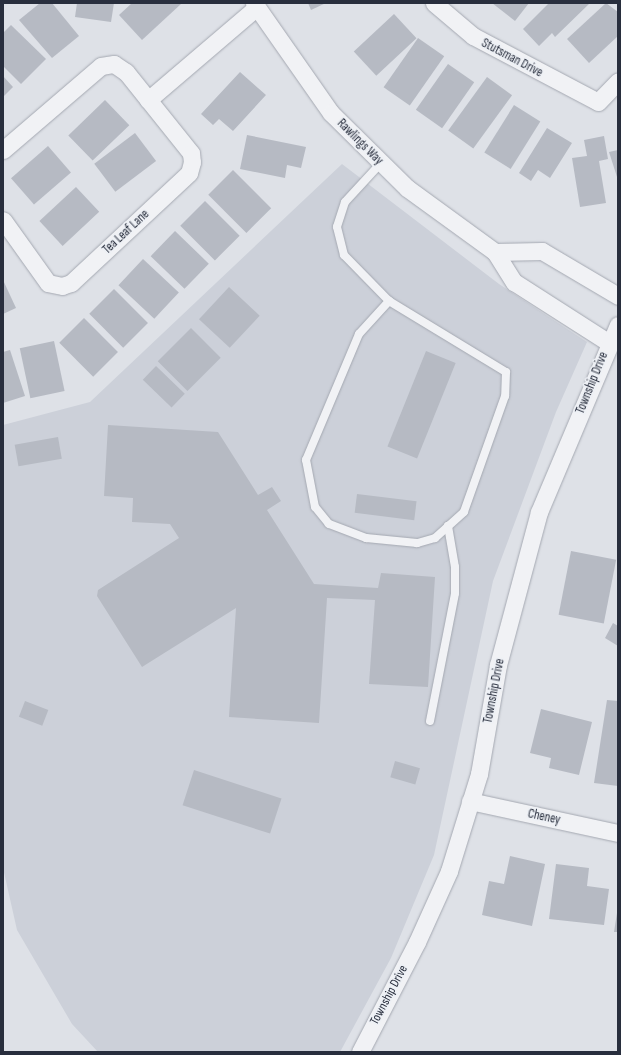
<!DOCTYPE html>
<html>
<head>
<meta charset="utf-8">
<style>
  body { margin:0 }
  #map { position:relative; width:621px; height:1055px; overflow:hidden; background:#dee1e7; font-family:"Sofia Sans Condensed",sans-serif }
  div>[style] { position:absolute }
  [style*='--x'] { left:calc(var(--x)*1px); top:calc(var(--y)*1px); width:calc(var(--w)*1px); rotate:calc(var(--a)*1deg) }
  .built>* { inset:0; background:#ccd0d9 }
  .building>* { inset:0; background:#b6bac3; transform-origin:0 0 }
  .roads { filter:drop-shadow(0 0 1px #a4a8b1) drop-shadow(0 0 1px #a4a8b1) }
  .service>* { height:8px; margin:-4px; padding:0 4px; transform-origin:4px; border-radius:4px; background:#f1f2f5 }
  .minor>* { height:17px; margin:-8.5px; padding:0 8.5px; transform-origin:8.5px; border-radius:8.5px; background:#f1f2f5 }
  span { translate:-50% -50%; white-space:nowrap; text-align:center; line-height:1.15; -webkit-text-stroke:3.5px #edf0f5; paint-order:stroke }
  .street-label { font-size:13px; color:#282e3d }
  .frame { position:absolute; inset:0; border:4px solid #282e3d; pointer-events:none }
</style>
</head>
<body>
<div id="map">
  <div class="built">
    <div style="clip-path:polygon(342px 164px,499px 284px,587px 342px,556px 412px,493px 581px,434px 855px,391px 958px,340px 1052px,98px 1052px,72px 1024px,17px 930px,3px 868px,3px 425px,90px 402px)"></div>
  </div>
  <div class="building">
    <div style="clip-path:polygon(40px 3px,52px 3px,79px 36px,52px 58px,19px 20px)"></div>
    <div style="clip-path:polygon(77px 3px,114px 3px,111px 22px,75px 17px)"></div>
    <div style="clip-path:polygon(132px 3px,180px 3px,181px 4px,142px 40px,119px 15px)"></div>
    <div style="clip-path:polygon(308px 3px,326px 3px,311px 10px)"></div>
    <div style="clip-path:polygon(492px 3px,529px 3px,515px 21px)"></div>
    <div style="clip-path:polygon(549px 3px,590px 3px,555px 37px,552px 33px,539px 46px,523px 29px)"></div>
    <div style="clip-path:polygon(606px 3px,618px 12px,618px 36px,589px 63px,567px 39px)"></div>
    <div style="left:394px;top:14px;width:33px;height:55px;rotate:47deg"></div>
    <div style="clip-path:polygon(11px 25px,46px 59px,21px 84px,3px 66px,3px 33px)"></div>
    <div style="left:418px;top:38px;width:32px;height:60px;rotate:35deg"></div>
    <div style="left:448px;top:64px;width:32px;height:56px;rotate:35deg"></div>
    <div style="clip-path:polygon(240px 72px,266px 95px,233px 131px,219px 119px,213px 125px,201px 114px)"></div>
    <div style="clip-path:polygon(3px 76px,13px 87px,3px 97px)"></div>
    <div style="left:487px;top:77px;width:31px;height:66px;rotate:36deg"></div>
    <div style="left:105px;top:100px;width:35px;height:51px;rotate:46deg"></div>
    <div style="left:514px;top:105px;width:31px;height:56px;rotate:32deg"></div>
    <div style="clip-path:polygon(547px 128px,572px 143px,550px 178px,538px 170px,531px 181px,519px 173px)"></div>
    <div style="left:135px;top:133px;width:35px;height:51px;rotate:53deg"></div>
    <div style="clip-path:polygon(247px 135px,306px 147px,301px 168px,287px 165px,285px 178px,240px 169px)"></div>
    <div style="clip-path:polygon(604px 136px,608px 159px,599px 161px,606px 203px,580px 207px,572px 158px,587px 156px,584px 140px)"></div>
    <div style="left:48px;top:146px;width:35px;height:49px;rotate:49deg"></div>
    <div style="clip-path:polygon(618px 150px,618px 180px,609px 152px)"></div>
    <div style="left:233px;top:170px;width:54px;height:35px;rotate:45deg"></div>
    <div style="left:76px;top:187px;width:34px;height:50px;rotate:47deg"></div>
    <div style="left:205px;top:201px;width:49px;height:35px;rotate:45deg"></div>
    <div style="left:175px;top:231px;width:47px;height:35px;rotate:44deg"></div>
    <div style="left:143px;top:259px;width:49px;height:36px;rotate:43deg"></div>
    <div style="clip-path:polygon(3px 280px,16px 308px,3px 314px)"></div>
    <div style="left:229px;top:287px;width:42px;height:44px;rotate:43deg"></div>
    <div style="left:114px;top:289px;width:48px;height:35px;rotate:45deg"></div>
    <div style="left:84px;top:318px;width:48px;height:35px;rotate:45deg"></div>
    <div style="left:191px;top:328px;width:42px;height:47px;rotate:45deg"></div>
    <div style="left:54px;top:341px;width:51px;height:35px;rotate:78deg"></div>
    <div style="clip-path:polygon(10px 350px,25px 396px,3px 403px,3px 352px)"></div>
    <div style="left:426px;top:351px;width:32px;height:103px;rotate:22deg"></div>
    <div style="left:156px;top:366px;width:40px;height:19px;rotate:44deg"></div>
    <div style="clip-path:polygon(108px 425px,218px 432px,258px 495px,272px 487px,281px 501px,267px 510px,314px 584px,378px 588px,381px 573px,435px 577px,428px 687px,369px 684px,375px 600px,327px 598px,319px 723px,229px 717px,236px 608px,142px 667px,97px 596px,98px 590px,179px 538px,170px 524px,132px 522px,133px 498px,104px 496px)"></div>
    <div style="left:58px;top:437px;width:22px;height:44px;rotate:80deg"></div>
    <div style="left:357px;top:494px;width:60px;height:19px;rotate:7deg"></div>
    <div style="left:571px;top:551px;width:46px;height:65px;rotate:11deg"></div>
    <div style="clip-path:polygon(613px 623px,618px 626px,618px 646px,605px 638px)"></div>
    <div style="clip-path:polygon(607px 700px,618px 701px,618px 786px,594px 783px)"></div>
    <div style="left:25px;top:701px;width:25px;height:17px;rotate:21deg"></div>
    <div style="clip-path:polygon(541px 709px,592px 722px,579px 775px,549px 768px,551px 758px,530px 753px)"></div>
    <div style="left:395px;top:761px;width:26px;height:17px;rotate:16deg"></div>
    <div style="left:194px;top:770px;width:92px;height:37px;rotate:18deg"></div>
    <div style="clip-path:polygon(510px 856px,545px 864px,532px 926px,482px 915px,489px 881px,504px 884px)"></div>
    <div style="clip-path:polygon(556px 864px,589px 868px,587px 886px,609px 889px,604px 925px,549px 919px)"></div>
    <div style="clip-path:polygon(617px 913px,618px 913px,618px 932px,614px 932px)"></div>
  </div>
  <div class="roads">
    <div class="service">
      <div style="--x:381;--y:163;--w:53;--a:132.7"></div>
      <div style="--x:345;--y:202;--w:26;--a:108"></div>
      <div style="--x:337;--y:227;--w:29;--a:76"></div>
      <div style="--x:344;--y:255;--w:64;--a:45.6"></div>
      <div style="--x:389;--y:301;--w:137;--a:31.3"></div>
      <div style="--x:506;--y:372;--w:24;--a:92"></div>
      <div style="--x:505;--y:396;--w:123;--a:109.5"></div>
      <div style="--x:464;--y:512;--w:39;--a:138"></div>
      <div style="--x:435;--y:538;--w:19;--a:164"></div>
      <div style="--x:417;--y:543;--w:51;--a:-174.4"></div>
      <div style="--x:366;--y:538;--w:40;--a:-159"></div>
      <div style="--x:329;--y:524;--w:22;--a:-129"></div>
      <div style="--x:315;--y:507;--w:48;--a:-100.8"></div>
      <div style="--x:306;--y:460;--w:137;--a:-67.2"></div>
      <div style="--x:359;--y:334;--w:45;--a:-47.7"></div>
      <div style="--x:430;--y:721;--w:130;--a:-78.9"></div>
      <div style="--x:455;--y:593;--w:26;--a:-90"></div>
      <div style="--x:455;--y:567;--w:42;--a:-99.7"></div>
    </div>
    <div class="minor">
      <div style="--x:254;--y:3;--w:134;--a:55"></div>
      <div style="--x:331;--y:113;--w:107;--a:44.6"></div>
      <div style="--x:407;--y:188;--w:109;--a:36"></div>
      <div style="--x:495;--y:252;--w:36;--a:58"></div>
      <div style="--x:514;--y:282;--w:112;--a:32.6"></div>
      <div style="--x:434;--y:3;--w:51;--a:40.2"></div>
      <div style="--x:473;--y:36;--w:141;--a:27.8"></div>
      <div style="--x:598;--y:102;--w:29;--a:-46"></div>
      <div style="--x:148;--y:100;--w:143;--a:-40.5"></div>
      <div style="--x:3;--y:150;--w:129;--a:-40.6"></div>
      <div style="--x:101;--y:66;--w:13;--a:-9"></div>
      <div style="--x:114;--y:64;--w:14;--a:34"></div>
      <div style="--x:126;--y:72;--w:104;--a:51.3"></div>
      <div style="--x:191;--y:153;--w:9;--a:84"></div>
      <div style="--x:192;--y:162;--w:11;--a:105"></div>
      <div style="--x:189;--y:173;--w:161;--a:137"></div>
      <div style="--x:71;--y:283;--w:9;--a:162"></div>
      <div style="--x:62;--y:286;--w:14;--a:-168"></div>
      <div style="--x:48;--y:283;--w:77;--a:-125.5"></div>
      <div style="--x:495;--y:252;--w:47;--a:-1.2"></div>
      <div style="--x:542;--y:251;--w:88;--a:30.6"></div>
      <div style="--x:470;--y:801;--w:151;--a:12.2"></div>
      <div style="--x:360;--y:1052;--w:124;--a:-62.6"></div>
      <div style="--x:417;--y:942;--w:78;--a:-65.7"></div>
      <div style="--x:449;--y:871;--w:102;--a:-72.8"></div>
      <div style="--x:479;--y:774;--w:111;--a:-80.1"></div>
      <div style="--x:498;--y:665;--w:158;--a:-75"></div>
      <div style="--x:539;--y:512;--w:203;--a:-67.1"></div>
    </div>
  </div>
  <div class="street-label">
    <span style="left:512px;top:58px;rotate:28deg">Stutsman Drive</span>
    <span style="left:360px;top:142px;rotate:45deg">Rawlings Way</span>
    <span style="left:126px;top:232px;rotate:-43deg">Tea Leaf Lane</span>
    <span style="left:592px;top:383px;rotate:-68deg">Township Drive</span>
    <span style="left:494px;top:691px;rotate:-79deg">Township Drive</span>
    <span style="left:544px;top:817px;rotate:12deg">Cheney</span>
    <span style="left:389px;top:995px;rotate:-62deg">Township Drive</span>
  </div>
  <div class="frame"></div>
</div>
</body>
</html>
